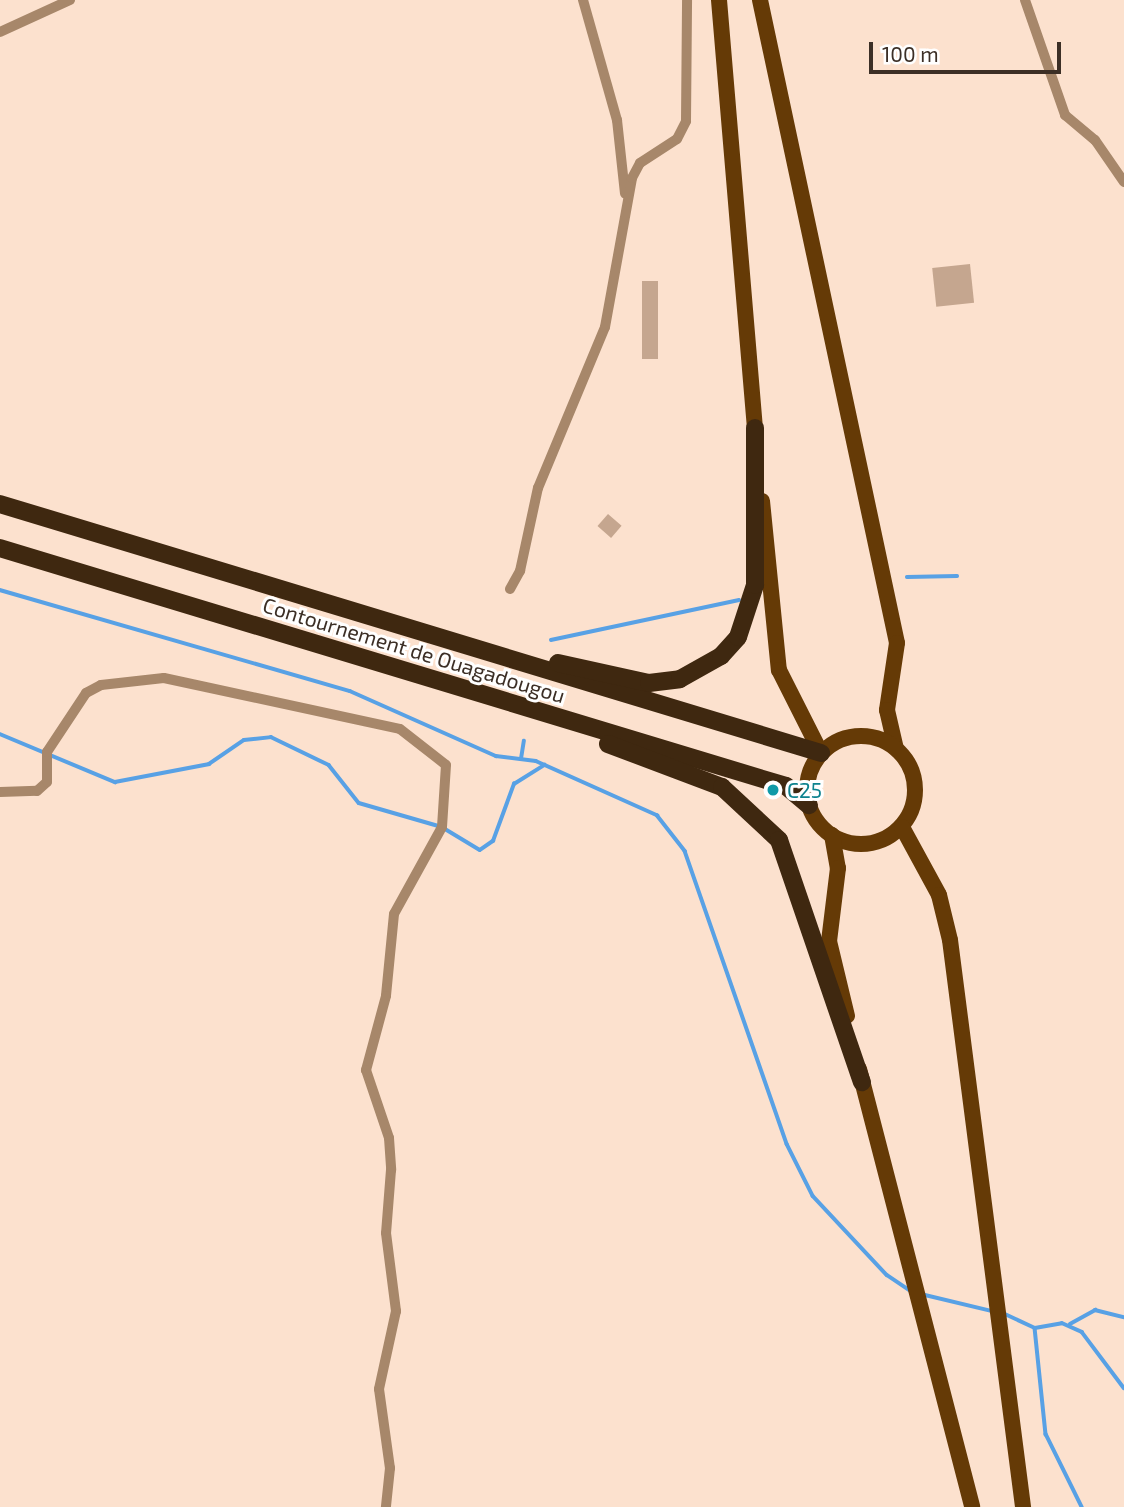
<!DOCTYPE html>
<html>
<head>
<meta charset="utf-8">
<style>
  body { margin:0 }
  #map { position:relative; width:1124px; height:1507px; overflow:hidden; background:#fce1ce; font-family:"Exo 2",sans-serif }
  div>[style] { position:absolute }
  [style*='--x'] { left:calc(var(--x)*1px); top:calc(var(--y)*1px); width:calc(var(--w)*1px); rotate:calc(var(--a)*1deg) }
  .stream>* { height:3.5px; margin:-1.75px; padding:0 1.75px; transform-origin:1.75px; border-radius:1.75px; background:#58a1e5 }
  .building>* { inset:0; background:#c5a68f; transform-origin:0 0 }
  .street>* { height:10px; margin:-5px; padding:0 5px; transform-origin:5px; border-radius:5px; background:#a7876a }
  .primary>* { height:16px; margin:-8px; padding:0 8px; transform-origin:8px; border-radius:8px; background:#653a06 }
  .primary>.ring { margin:-8px; padding:0; box-sizing:content-box; background:none; border:16px solid #653a06; border-radius:50% }
  .highway>* { height:18px; margin:-9px; padding:0 9px; transform-origin:9px; border-radius:9px; background:#3f2810 }
  .dots>* { width:19px; height:19px; translate:-50% -50%; box-sizing:border-box; border:4px solid #fff; border-radius:50% }
  span { translate:-50% -50%; white-space:nowrap; text-align:center; line-height:1.15; -webkit-text-stroke:6px #fff; paint-order:stroke }
  .street-label { font-size:21px; color:#3c2f26 }
  .culture-label { font-size:21px; color:#0d838f }
  .left { translate:0 -50%; text-align:left }
  .scale { position:absolute; left:869px; top:42px; width:192px; height:32px; box-sizing:border-box; border:4px solid #3c2f26; border-top:0; padding-left:9px; font-size:21px; line-height:24px; white-space:nowrap; color:#3c2f26; -webkit-text-stroke:5px #fff; paint-order:stroke }
</style>
</head>
<body>
<div id="map">
  <div class="stream">
    <div style="--x:907;--y:577;--w:50;--a:-1.1"></div>
    <div style="--x:0;--y:590;--w:364;--a:16.1"></div>
    <div style="--x:350;--y:691;--w:160;--a:24"></div>
    <div style="--x:496;--y:756;--w:40;--a:7.1"></div>
    <div style="--x:536;--y:761;--w:133;--a:24.1"></div>
    <div style="--x:657;--y:815;--w:46;--a:52.1"></div>
    <div style="--x:685;--y:851;--w:310;--a:70.8"></div>
    <div style="--x:787;--y:1144;--w:58;--a:63.4"></div>
    <div style="--x:813;--y:1196;--w:108;--a:46.9"></div>
    <div style="--x:887;--y:1275;--w:29;--a:34"></div>
    <div style="--x:551;--y:640;--w:192;--a:-12"></div>
    <div style="--x:0;--y:734;--w:125;--a:22.7"></div>
    <div style="--x:115;--y:782;--w:96;--a:-10.8"></div>
    <div style="--x:209;--y:764;--w:42;--a:-34.4"></div>
    <div style="--x:244;--y:740;--w:27;--a:-6"></div>
    <div style="--x:271;--y:737;--w:64;--a:25.8"></div>
    <div style="--x:329;--y:765;--w:48;--a:51.7"></div>
    <div style="--x:359;--y:803;--w:86;--a:16.1"></div>
    <div style="--x:442;--y:827;--w:44;--a:31.2"></div>
    <div style="--x:480;--y:850;--w:16;--a:-35"></div>
    <div style="--x:493;--y:841;--w:61;--a:-69.8"></div>
    <div style="--x:514;--y:784;--w:36;--a:-32"></div>
    <div style="--x:521;--y:759;--w:18;--a:-81"></div>
    <div style="--x:921;--y:1294;--w:73;--a:13.5"></div>
    <div style="--x:1003;--y:1313;--w:35;--a:25"></div>
    <div style="--x:1035;--y:1328;--w:107;--a:84.1"></div>
    <div style="--x:1046;--y:1434;--w:81;--a:63.7"></div>
    <div style="--x:1070;--y:1324;--w:29;--a:-29"></div>
    <div style="--x:1095;--y:1310;--w:30;--a:14"></div>
    <div style="--x:1035;--y:1328;--w:27;--a:-10"></div>
    <div style="--x:1062;--y:1323;--w:22;--a:24"></div>
    <div style="--x:1082;--y:1332;--w:70;--a:53.1"></div>
  </div>
  <div class="building">
    <div style="left:970px;top:264px;width:39px;height:38px;rotate:84deg"></div>
    <div style="left:642px;top:281px;width:16px;height:78px"></div>
    <div style="left:608px;top:514px;width:18px;height:16px;rotate:41deg"></div>
  </div>
  <div class="street">
    <div style="--x:583;--y:0;--w:125;--a:74.2"></div>
    <div style="--x:617;--y:120;--w:74;--a:83.8"></div>
    <div style="--x:1025;--y:0;--w:122;--a:70.8"></div>
    <div style="--x:1065;--y:115;--w:39;--a:40"></div>
    <div style="--x:1095;--y:140;--w:51;--a:55.4"></div>
    <div style="--x:0;--y:32;--w:77;--a:-24.6"></div>
    <div style="--x:510;--y:589;--w:21;--a:-61"></div>
    <div style="--x:520;--y:571;--w:85;--a:-77.8"></div>
    <div style="--x:538;--y:488;--w:174;--a:-67.4"></div>
    <div style="--x:605;--y:327;--w:151;--a:-79.7"></div>
    <div style="--x:632;--y:178;--w:17;--a:-62"></div>
    <div style="--x:640;--y:163;--w:44;--a:-33"></div>
    <div style="--x:677;--y:139;--w:20;--a:-63"></div>
    <div style="--x:686;--y:121;--w:121;--a:-89.5"></div>
    <div style="--x:0;--y:792;--w:37;--a:-2"></div>
    <div style="--x:37;--y:791;--w:13;--a:-42"></div>
    <div style="--x:47;--y:782;--w:30;--a:-90"></div>
    <div style="--x:47;--y:752;--w:71;--a:-56.5"></div>
    <div style="--x:86;--y:693;--w:17;--a:-28"></div>
    <div style="--x:101;--y:685;--w:63;--a:-6.3"></div>
    <div style="--x:164;--y:678;--w:241;--a:12.2"></div>
    <div style="--x:400;--y:729;--w:58;--a:38"></div>
    <div style="--x:446;--y:765;--w:62;--a:93.7"></div>
    <div style="--x:442;--y:827;--w:99;--a:118.9"></div>
    <div style="--x:394;--y:914;--w:82;--a:95.6"></div>
    <div style="--x:386;--y:996;--w:77;--a:105.1"></div>
    <div style="--x:366;--y:1070;--w:72;--a:71.3"></div>
    <div style="--x:389;--y:1138;--w:32;--a:86"></div>
    <div style="--x:391;--y:1170;--w:63;--a:94.5"></div>
    <div style="--x:386;--y:1233;--w:79;--a:82.7"></div>
    <div style="--x:396;--y:1311;--w:80;--a:102.3"></div>
    <div style="--x:379;--y:1389;--w:80;--a:82.1"></div>
    <div style="--x:390;--y:1468;--w:39;--a:96"></div>
  </div>
  <div class="primary">
    <div style="--x:719;--y:0;--w:442;--a:85.2"></div>
    <div style="--x:760;--y:0;--w:657;--a:77.97"></div>
    <div style="--x:897;--y:643;--w:68;--a:98.5"></div>
    <div style="--x:887;--y:710;--w:39;--a:77"></div>
    <div style="--x:762;--y:501;--w:170;--a:84.3"></div>
    <div style="--x:779;--y:670;--w:93;--a:63.2"></div>
    <div class="ring" style="left:807px;top:736px;width:92px;height:92px"></div>
    <div style="--x:902;--y:827;--w:77;--a:61.4"></div>
    <div style="--x:939;--y:895;--w:46;--a:76.3"></div>
    <div style="--x:950;--y:940;--w:572;--a:82.66"></div>
    <div style="--x:832;--y:835;--w:34;--a:80"></div>
    <div style="--x:838;--y:868;--w:74;--a:97"></div>
    <div style="--x:829;--y:941;--w:77;--a:76.5"></div>
    <div style="--x:859;--y:1069;--w:452;--a:75.5"></div>
  </div>
  <div class="highway">
    <div style="--x:0;--y:504;--w:858;--a:16.87"></div>
    <div style="--x:0;--y:548;--w:821;--a:16.85"></div>
    <div style="--x:786;--y:786;--w:30;--a:40"></div>
    <div style="--x:558;--y:663;--w:93;--a:12.4"></div>
    <div style="--x:649;--y:683;--w:31;--a:-7"></div>
    <div style="--x:680;--y:679;--w:47;--a:-29.3"></div>
    <div style="--x:721;--y:656;--w:25;--a:-48"></div>
    <div style="--x:738;--y:637;--w:55;--a:-71.9"></div>
    <div style="--x:755;--y:585;--w:157;--a:-90"></div>
    <div style="--x:608;--y:744;--w:122;--a:20.7"></div>
    <div style="--x:722;--y:787;--w:78;--a:42.9"></div>
    <div style="--x:779;--y:840;--w:256;--a:71.1"></div>
  </div>
  <div class="dots">
    <div style="left:773px;top:790px;background:#0f9aa8"></div>
  </div>
  <div class="street-label">
    <span style="left:414px;top:650px;rotate:17deg">Contournement de Ouagadougou</span>
  </div>
  <div class="culture-label">
    <span class="left" style="left:787px;top:790px">C25</span>
  </div>
  <div class="scale">100 m</div>
</div>
</body>
</html>
